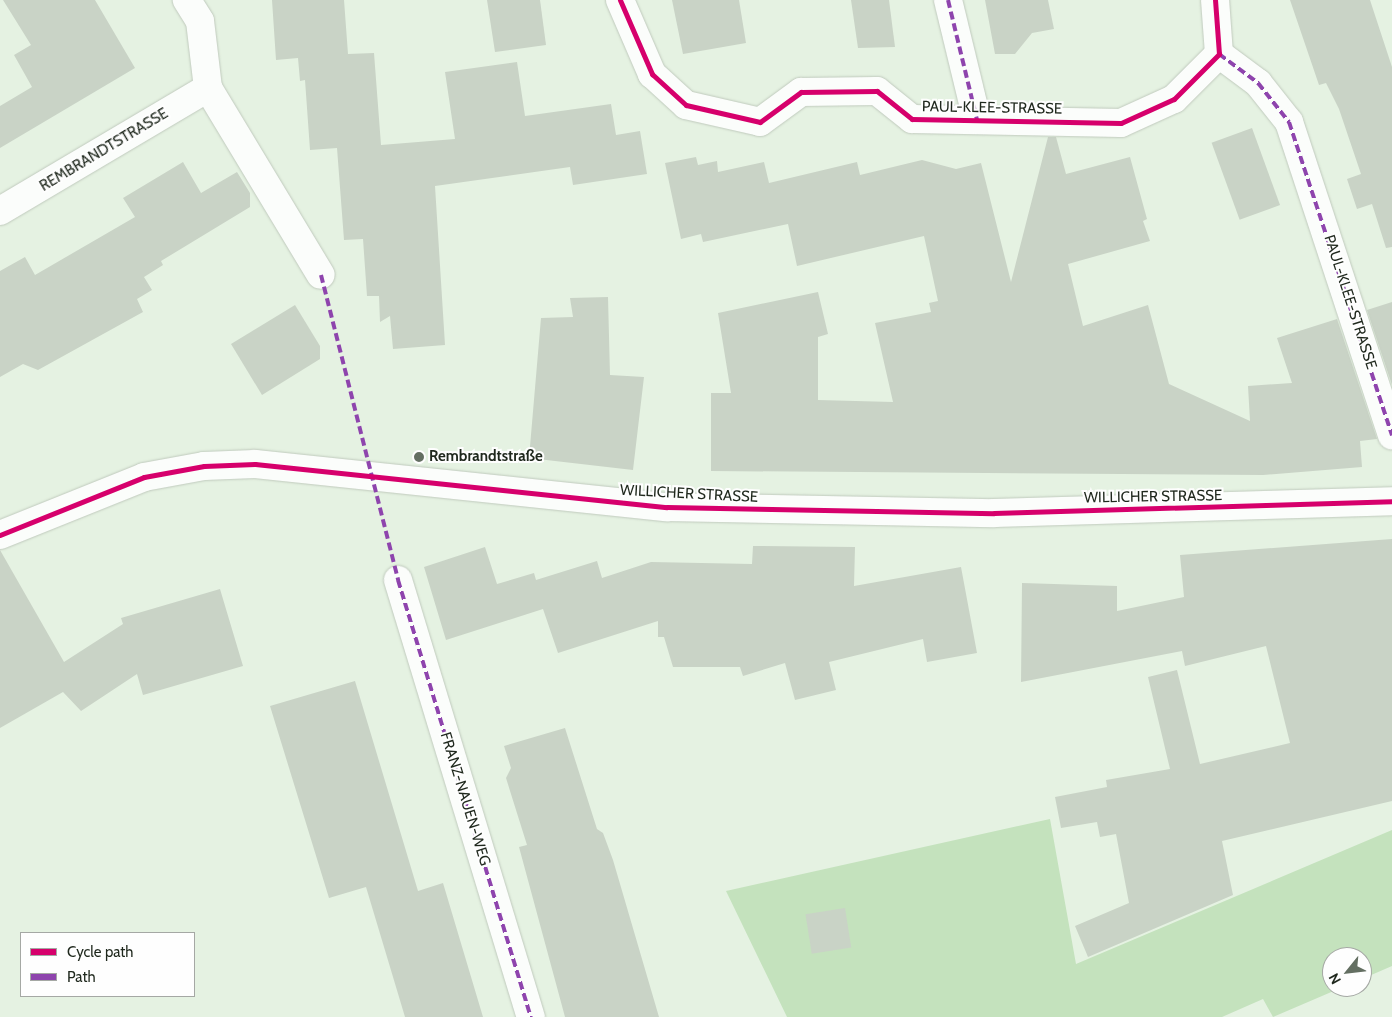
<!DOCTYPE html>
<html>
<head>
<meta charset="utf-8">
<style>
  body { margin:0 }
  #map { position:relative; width:1392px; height:1017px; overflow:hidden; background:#e5f2e2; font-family:Cabin,sans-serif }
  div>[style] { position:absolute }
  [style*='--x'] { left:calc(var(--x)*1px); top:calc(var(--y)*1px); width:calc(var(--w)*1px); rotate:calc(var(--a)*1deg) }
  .green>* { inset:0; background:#c4e2bd }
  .building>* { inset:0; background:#c9d3c6; transform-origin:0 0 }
  .roads { filter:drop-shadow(0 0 1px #c0cabd) drop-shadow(0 0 1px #c0cabd) }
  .street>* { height:28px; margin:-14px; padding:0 14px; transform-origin:14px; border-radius:14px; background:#fbfdfb }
  .quiet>* { height:4px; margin-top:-2px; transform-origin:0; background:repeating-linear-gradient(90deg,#8e44ad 0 8px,transparent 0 12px) }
  .cycleway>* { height:5px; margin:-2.5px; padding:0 2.5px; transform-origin:2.5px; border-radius:2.5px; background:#d6006c }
  .dots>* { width:14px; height:14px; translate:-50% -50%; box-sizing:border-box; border:2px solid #fefefe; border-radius:50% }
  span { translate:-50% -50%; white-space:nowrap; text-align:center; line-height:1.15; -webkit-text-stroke:4px #fefefe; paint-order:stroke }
  .street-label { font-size:15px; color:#1f281d }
  .poi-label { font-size:15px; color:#1f281d; font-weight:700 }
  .left { translate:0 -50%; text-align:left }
  .legend { position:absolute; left:20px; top:932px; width:175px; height:65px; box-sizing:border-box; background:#fefefe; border:1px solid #a5a8a4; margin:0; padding:6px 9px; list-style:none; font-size:15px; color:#1f281d }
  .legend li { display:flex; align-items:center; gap:10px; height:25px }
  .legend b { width:25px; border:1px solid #a5a8a4 }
  .north { position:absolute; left:1322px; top:947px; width:50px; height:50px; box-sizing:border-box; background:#fefefe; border:1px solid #a5a8a4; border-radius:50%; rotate:241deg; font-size:14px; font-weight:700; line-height:20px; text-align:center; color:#1f281d }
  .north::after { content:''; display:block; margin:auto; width:18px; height:22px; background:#646f62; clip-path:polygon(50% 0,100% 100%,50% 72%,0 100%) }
</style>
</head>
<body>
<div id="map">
  <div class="green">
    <div style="clip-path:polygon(1050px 819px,1076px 964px,1392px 830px,1392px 966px,1362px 979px,1362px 957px,1332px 957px,1332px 987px,1343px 987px,1273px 1017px,1263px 999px,1222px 1017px,787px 1017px,726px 891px)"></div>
  </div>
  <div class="building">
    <div style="clip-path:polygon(3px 0,95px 0,135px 68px,0 148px,0 106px,32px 87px,14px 55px,31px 45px)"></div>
    <div style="clip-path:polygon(272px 0,344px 0,348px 54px,374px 53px,381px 145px,455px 139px,445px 72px,517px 62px,525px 116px,611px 104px,616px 135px,640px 131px,647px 174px,573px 185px,570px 167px,435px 186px,445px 345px,393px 349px,390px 316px,380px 322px,379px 296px,367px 296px,363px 239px,344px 240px,337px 148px,310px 150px,305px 80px,300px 81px,298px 58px,276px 60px)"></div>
    <div style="clip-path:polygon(487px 0,540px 0,546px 45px,495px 52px)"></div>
    <div style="clip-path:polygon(672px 0,739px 0,746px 43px,683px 54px)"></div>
    <div style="clip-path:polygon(851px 0,889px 0,895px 47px,858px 48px)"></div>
    <div style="clip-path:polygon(985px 0,1048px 0,1054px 29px,1032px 33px,1015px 54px,995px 54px)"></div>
    <div style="clip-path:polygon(1290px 0,1370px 0,1392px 67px,1392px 247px,1386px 248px,1372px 204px,1357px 209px,1347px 179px,1361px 174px,1339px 109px,1326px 83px,1319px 85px)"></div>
    <div style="left:1252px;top:128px;width:82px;height:43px;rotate:70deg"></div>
    <div style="clip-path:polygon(1048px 137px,1056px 137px,1066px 174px,1130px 157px,1147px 219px,1143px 221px,1150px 241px,1068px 264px,1083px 326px,1148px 305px,1169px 384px,1250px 421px,1248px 386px,1292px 383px,1277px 338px,1337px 319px,1377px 439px,1360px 441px,1362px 467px,1263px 475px,711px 471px,711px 393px,731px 393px,718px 313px,818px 292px,828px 334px,818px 337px,818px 400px,893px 402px,875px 323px,931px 312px,929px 303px,938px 301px,924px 236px,797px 266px,788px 224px,703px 242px,701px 234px,681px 239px,665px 163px,696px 157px,698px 165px,717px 161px,718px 172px,764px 162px,769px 183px,857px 162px,860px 175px,922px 160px,956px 169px,981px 163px,1011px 282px)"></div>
    <div style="clip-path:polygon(183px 162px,201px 193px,237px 172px,250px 193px,250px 207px,161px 261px,163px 265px,144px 277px,152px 290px,137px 299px,143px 312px,38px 370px,23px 364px,0 377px,0 271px,25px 257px,35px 275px,135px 217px,123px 198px)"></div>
    <div style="clip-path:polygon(608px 297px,610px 375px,644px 377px,633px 470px,529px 458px,541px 318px,573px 317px,570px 298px)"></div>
    <div style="clip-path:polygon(1392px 302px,1392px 385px,1367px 310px)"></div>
    <div style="clip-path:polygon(295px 305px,320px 346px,320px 359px,262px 395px,231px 344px)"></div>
    <div style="clip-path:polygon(1392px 539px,1392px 801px,1222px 841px,1233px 895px,1088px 957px,1075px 926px,1129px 903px,1116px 834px,1100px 837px,1097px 822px,1061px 828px,1055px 797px,1107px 787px,1106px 780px,1170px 769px,1148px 677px,1177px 670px,1200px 764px,1290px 743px,1266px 646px,1185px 666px,1182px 651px,1021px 682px,1022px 583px,1117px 586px,1117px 611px,1184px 597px,1180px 555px)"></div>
    <div style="clip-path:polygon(753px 546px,855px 547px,854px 586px,961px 567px,977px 653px,927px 662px,923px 639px,829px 662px,836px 690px,795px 700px,785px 663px,743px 676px,740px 667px,673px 667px,664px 637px,658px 637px,658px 621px,558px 653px,543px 609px,446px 640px,424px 567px,485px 547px,497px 584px,534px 573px,536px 580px,597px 561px,602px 578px,651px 562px,752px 564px)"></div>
    <div style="clip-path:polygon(0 550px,64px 662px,123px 624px,121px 618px,220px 589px,243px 666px,143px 695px,137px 674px,81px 711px,63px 692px,0 728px)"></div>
    <div style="clip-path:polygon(355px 681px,418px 891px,443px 883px,483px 1017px,405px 1017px,366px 887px,329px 898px,270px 706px)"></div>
    <div style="clip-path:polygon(565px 728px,597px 829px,603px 833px,613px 860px,659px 1017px,565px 1017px,519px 847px,527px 845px,506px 778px,511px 768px,504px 746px)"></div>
    <div style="left:845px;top:908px;width:40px;height:40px;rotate:81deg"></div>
  </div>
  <div class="roads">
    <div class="street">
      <div style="--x:620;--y:0;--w:81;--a:66.6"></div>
      <div style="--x:652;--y:74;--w:46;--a:42.4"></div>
      <div style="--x:686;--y:105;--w:76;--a:12.9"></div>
      <div style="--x:760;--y:122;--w:51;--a:-36.2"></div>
      <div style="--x:801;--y:92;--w:76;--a:-0.8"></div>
      <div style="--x:877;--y:91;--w:45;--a:38.7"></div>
      <div style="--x:912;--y:119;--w:209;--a:1.1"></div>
      <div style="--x:1121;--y:123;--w:58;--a:-24.4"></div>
      <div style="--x:1174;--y:99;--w:64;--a:-45"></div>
      <div style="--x:1219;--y:54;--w:54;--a:-94.2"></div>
      <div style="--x:948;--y:0;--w:123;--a:76.4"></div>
      <div style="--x:1219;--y:54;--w:49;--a:36.6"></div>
      <div style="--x:1258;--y:83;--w:50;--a:51.5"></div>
      <div style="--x:1289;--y:122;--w:330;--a:71.8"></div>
      <div style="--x:208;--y:88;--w:218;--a:58.9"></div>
      <div style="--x:0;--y:211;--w:242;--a:-30.6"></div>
      <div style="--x:208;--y:88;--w:67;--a:-96.8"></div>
      <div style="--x:200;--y:21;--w:25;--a:-122"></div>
      <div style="--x:0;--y:535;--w:155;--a:-21.9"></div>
      <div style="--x:144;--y:477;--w:61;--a:-10.4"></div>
      <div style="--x:204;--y:466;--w:51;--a:-2.2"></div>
      <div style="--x:255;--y:464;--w:414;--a:6"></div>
      <div style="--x:667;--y:507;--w:327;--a:1.1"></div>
      <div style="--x:994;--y:513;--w:398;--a:-1.7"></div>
      <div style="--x:398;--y:580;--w:457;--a:73.1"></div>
    </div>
  </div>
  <div class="quiet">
    <div style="--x:948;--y:0;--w:123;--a:76.4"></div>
    <div style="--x:1219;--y:54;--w:49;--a:36.6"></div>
    <div style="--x:1258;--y:83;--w:50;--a:51.5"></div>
    <div style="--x:1289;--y:122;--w:330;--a:71.8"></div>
    <div style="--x:321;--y:275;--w:315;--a:75.8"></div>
    <div style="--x:398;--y:580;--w:457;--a:73.1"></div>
  </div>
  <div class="cycleway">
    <div style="--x:620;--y:0;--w:81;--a:66.6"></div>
    <div style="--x:652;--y:74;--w:46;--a:42.4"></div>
    <div style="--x:686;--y:105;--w:76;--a:12.9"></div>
    <div style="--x:760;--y:122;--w:51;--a:-36.2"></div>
    <div style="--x:801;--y:92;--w:76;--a:-0.8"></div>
    <div style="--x:877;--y:91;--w:45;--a:38.7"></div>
    <div style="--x:912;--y:119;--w:209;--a:1.1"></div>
    <div style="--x:1121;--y:123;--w:58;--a:-24.4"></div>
    <div style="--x:1174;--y:99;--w:64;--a:-45"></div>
    <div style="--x:1219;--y:54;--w:54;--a:-94.2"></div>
    <div style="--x:0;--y:535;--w:155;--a:-21.9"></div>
    <div style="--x:144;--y:477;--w:61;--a:-10.4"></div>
    <div style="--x:204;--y:466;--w:51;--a:-2.2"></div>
    <div style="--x:255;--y:464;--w:414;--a:6"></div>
    <div style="--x:667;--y:507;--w:327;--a:1.1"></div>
    <div style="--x:994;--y:513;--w:398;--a:-1.7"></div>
  </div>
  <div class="dots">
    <div style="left:419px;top:457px;background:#646f62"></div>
  </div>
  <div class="street-label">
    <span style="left:992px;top:108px;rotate:1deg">PAUL-KLEE-STRASSE</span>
    <span style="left:104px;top:150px;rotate:-31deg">REMBRANDTSTRASSE</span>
    <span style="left:1350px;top:302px;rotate:72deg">PAUL-KLEE-STRASSE</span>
    <span style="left:689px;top:494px;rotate:3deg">WILLICHER STRASSE</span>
    <span style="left:1153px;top:497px;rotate:-1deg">WILLICHER STRASSE</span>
    <span style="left:465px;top:799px;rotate:73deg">FRANZ-NAUEN-WEG</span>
  </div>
  <div class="poi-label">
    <span class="left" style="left:429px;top:457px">Rembrandtstraße</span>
  </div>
  <ul class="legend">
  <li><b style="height:6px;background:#d6006c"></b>Cycle path</li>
  <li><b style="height:6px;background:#8e44ad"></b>Path</li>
  </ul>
  <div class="north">N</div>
</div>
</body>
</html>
